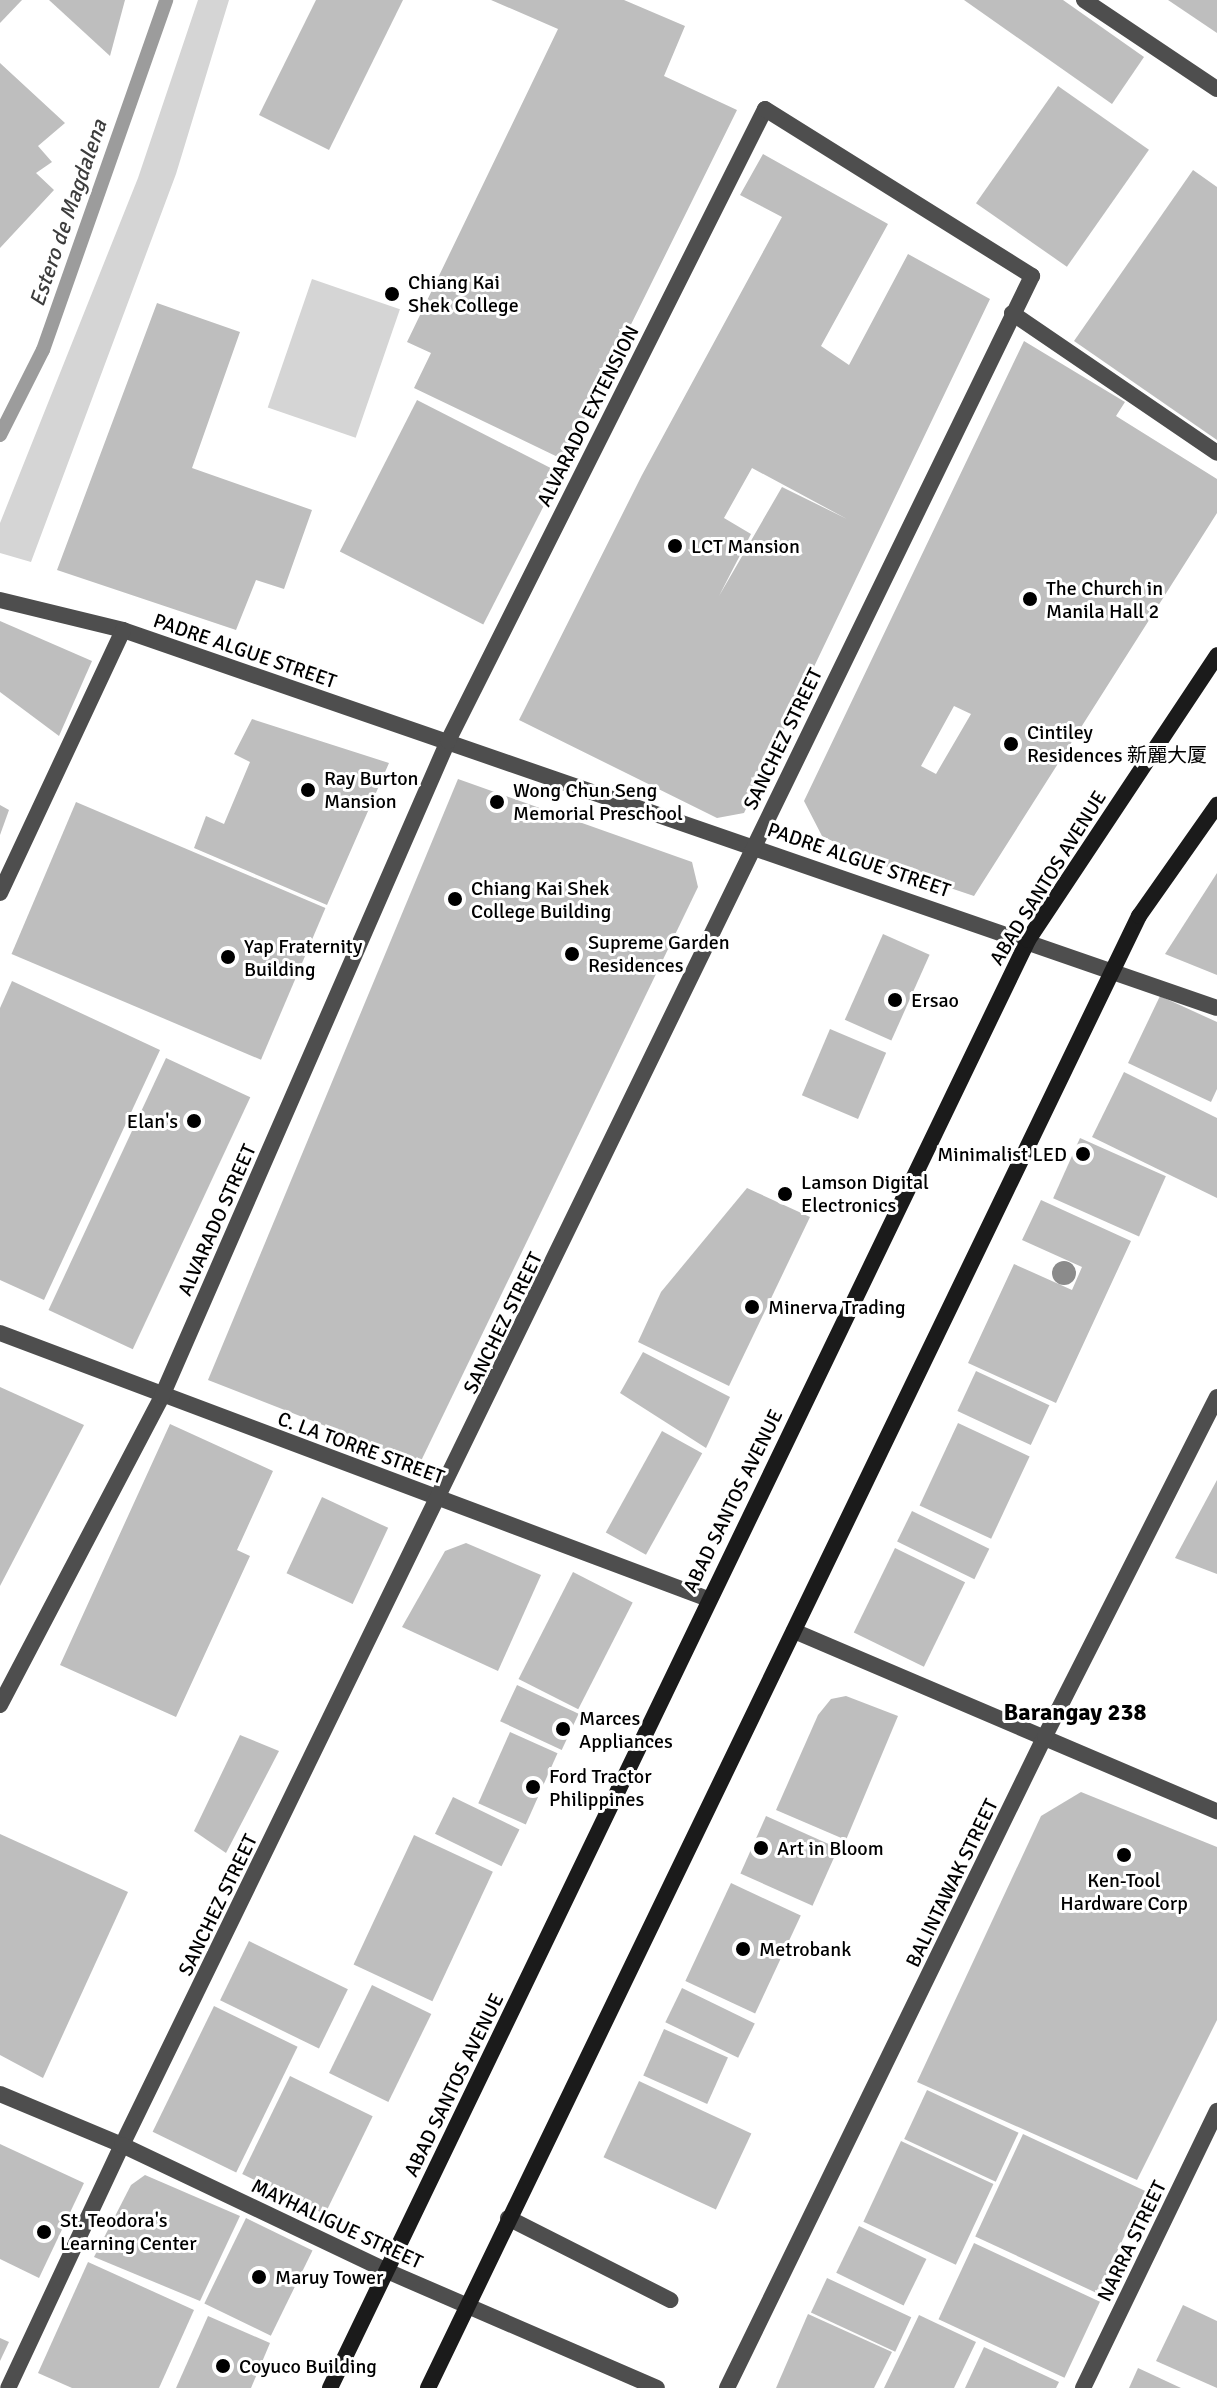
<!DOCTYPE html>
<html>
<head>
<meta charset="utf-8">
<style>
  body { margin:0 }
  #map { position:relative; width:1217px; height:2388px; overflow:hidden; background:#fff; font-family:Signika,"Noto Sans SC",sans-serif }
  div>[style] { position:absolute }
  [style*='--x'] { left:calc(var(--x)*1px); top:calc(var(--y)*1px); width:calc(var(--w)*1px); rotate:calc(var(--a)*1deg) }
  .green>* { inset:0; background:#d5d5d5; transform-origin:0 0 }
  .stream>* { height:14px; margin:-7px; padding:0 7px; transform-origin:7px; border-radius:7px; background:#9c9c9c }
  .building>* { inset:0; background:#bebebe; transform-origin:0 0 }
  .service>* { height:16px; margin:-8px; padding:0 8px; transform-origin:8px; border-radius:8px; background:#4e4e4e }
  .minor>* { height:16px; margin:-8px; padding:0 8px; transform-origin:8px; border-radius:8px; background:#4e4e4e }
  .tertiary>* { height:16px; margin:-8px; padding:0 8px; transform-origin:8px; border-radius:8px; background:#4e4e4e }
  .secondary>* { height:16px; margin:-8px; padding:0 8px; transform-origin:8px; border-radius:8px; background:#1b1b1b }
  .trees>* { width:24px; height:24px; margin:-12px; border-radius:50%; background:#8b8b8b }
  .dots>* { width:22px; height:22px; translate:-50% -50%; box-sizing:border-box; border:4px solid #fff; border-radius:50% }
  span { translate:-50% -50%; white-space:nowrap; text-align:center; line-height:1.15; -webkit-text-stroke:6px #fff; paint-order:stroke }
  .poi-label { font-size:20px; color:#000 }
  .left { translate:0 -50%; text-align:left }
  .right { translate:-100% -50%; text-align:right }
  .street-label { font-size:20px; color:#000 }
  .water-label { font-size:22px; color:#3d3d3d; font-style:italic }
  .quarter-label { font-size:24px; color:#000; font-weight:700 }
</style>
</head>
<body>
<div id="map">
  <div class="green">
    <div style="clip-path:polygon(198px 0,229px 0,176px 174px,31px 562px,0 553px,0 523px,138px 178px)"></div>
    <div style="left:312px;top:279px;width:93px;height:136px;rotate:19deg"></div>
  </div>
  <div class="stream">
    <div style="--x:0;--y:435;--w:95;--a:-63.2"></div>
    <div style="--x:43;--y:350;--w:371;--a:-70.6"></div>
  </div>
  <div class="building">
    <div style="clip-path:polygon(0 0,22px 0,0 23px)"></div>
    <div style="clip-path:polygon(49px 0,125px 0,110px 56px)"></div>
    <div style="clip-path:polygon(316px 0,403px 0,329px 150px,259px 115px)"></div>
    <div style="clip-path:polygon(491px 0,624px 0,685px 26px,664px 76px,737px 110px,564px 460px,414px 388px,431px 353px,407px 342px,558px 29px)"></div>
    <div style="clip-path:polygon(964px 0,1063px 0,1144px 57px,1112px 104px)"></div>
    <div style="clip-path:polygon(1168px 0,1217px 0,1217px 33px)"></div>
    <div style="clip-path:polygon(0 63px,65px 123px,38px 146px,52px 162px,36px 173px,54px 190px,0 248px)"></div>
    <div style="left:1058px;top:86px;width:111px;height:143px;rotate:35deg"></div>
    <div style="clip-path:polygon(evenodd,763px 154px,888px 224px,821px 346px,849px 365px,908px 254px,990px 299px,744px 813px,717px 818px,519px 720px,642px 475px,782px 217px,740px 195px,763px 154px,752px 468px,847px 519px,782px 487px,719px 596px,751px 534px,724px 518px,752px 468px)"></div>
    <div style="clip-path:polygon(1193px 170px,1217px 187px,1217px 440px,1074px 341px)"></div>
    <div style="clip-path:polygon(157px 303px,240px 332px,192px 468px,312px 510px,284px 589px,256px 580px,236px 630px,57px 570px)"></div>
    <div style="clip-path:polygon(evenodd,1024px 341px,1125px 402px,1116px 416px,1217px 479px,1217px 513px,974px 896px,882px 865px,822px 836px,804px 801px,1024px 341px,954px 706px,971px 714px,936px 774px,921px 766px,954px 706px)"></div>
    <div style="left:417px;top:400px;width:161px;height:170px;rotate:27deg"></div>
    <div style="clip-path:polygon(0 621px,92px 661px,59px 736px,0 692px)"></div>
    <div style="clip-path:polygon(252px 719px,389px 763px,327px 905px,194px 848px,206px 816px,224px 824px,250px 762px,234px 754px)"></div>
    <div style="clip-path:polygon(458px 779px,692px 862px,698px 887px,420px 1463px,208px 1380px)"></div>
    <div style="left:76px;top:802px;width:271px;height:165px;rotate:23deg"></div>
    <div style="clip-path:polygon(0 805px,9px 810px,0 835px)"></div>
    <div style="clip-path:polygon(1217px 873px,1217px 975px,1165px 954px)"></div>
    <div style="left:883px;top:934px;width:51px;height:94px;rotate:24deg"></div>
    <div style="clip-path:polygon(12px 981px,160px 1050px,44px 1300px,0 1280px,0 1008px)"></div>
    <div style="clip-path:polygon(1160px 996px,1217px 1022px,1217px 1089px,1211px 1102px,1128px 1063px)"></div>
    <div style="left:830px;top:1029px;width:61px;height:72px;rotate:23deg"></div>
    <div style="left:166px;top:1058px;width:93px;height:278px;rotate:25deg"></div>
    <div style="clip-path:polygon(1124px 1072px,1217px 1118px,1217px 1198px,1092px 1137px)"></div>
    <div style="left:1080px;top:1138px;width:94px;height:66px;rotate:24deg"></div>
    <div style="clip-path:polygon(747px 1188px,810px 1217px,729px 1386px,638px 1342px,661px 1292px)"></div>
    <div style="clip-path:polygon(1041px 1200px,1131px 1241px,1056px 1403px,968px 1363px,1014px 1264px,1072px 1290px,1082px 1267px,1022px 1240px)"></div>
    <div style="clip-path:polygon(643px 1352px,730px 1397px,706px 1448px,620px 1393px)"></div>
    <div style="left:976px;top:1371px;width:81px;height:44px;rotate:25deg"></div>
    <div style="clip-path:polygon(0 1387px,84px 1425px,0 1586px)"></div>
    <div style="left:958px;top:1423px;width:79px;height:91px;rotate:25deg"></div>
    <div style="clip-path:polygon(170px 1424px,273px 1471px,237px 1550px,250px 1556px,176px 1717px,60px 1665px)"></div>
    <div style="left:662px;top:1431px;width:46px;height:116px;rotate:29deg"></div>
    <div style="clip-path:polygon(1217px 1480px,1217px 1574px,1175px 1558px)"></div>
    <div style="left:322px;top:1497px;width:73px;height:84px;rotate:25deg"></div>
    <div style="left:912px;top:1511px;width:86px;height:34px;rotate:26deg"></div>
    <div style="clip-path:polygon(466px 1543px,541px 1575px,498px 1671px,402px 1627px,445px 1551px)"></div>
    <div style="left:895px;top:1548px;width:78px;height:94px;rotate:26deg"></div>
    <div style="left:573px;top:1572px;width:67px;height:120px;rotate:27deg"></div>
    <div style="left:517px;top:1685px;width:68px;height:40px;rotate:25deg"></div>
    <div style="clip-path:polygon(846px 1696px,898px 1716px,846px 1840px,776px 1810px,818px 1715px,831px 1699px)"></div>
    <div style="left:510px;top:1732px;width:52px;height:78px;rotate:24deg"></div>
    <div style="clip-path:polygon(240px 1735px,279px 1751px,226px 1853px,194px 1831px)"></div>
    <div style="clip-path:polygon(1081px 1792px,1217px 1847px,1217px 2020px,1137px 2180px,917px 2082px,1041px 1816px)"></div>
    <div style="left:453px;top:1797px;width:74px;height:41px;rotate:26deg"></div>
    <div style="left:766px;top:1816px;width:79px;height:63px;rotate:24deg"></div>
    <div style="clip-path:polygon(0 1834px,128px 1892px,43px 2078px,0 2055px)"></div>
    <div style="left:414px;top:1835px;width:87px;height:143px;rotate:25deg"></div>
    <div style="left:731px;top:1883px;width:77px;height:108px;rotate:25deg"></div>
    <div style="left:249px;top:1941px;width:110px;height:66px;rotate:26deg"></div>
    <div style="left:372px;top:1985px;width:66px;height:98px;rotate:26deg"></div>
    <div style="left:682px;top:1988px;width:81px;height:38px;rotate:26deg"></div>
    <div style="left:214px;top:2006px;width:93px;height:140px;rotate:26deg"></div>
    <div style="left:664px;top:2029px;width:70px;height:51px;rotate:24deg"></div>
    <div style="left:290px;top:2076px;width:92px;height:109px;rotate:26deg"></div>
    <div style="left:639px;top:2081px;width:124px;height:84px;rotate:25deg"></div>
    <div style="left:927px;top:2090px;width:101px;height:54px;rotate:25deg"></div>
    <div style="left:1023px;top:2134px;width:135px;height:113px;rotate:25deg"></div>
    <div style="left:901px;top:2141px;width:102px;height:89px;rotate:25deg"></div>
    <div style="clip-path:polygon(0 2144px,84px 2183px,39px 2278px,0 2259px)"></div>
    <div style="clip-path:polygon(145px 2175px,240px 2216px,200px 2301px,94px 2257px,131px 2185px)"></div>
    <div style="left:246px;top:2218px;width:74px;height:95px;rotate:26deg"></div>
    <div style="left:859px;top:2226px;width:75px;height:52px;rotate:26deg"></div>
    <div style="left:974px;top:2243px;width:139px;height:84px;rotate:25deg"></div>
    <div style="clip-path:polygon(88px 2262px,194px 2310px,159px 2388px,72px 2388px,38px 2373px)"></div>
    <div style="left:827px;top:2278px;width:93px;height:38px;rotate:25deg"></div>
    <div style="clip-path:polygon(1183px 2305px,1217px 2321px,1217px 2388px,1156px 2361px)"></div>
    <div style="clip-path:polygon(808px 2314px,892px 2352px,874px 2388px,776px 2388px)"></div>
    <div style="clip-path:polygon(919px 2315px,976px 2342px,954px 2388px,884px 2388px)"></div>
    <div style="clip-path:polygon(208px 2316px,270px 2343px,251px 2388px,176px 2388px)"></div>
    <div style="clip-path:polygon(0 2338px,9px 2342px,0 2361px)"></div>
    <div style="clip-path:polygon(984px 2347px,1059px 2382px,1056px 2388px,965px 2388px)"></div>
    <div style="clip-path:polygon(1138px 2368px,1181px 2388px,1129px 2388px)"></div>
  </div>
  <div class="service">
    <div style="--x:1084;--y:0;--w:160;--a:33.8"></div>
    <div style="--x:1012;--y:313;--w:248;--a:34.3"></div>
    <div style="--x:508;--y:2218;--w:182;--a:26.8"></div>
  </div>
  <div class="minor">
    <div style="--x:0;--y:600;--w:127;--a:13.7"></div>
    <div style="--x:123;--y:630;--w:1157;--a:19.06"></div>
    <div style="--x:0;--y:893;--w:290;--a:-64.9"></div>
    <div style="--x:0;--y:1333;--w:756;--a:20.59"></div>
    <div style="--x:794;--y:1631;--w:460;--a:23.1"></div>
    <div style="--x:0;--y:1705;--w:349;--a:-62.3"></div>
    <div style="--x:162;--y:1396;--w:715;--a:-66.41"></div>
    <div style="--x:448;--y:741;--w:707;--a:-63.36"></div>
    <div style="--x:765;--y:109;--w:315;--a:32"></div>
    <div style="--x:1032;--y:276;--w:2079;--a:115.96"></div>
    <div style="--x:122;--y:2145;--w:268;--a:115.1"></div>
    <div style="--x:0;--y:2094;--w:132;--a:22.7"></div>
    <div style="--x:122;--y:2145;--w:293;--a:25.4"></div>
    <div style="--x:727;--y:2388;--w:725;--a:-64"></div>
    <div style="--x:1045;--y:1736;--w:380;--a:-63.1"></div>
    <div style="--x:1083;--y:2388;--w:308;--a:-64.2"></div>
  </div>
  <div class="tertiary">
    <div style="--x:387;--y:2271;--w:294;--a:23.4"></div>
  </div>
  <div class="secondary">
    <div style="--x:330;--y:2388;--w:1607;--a:-64.26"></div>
    <div style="--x:1028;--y:940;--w:342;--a:-56.4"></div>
    <div style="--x:428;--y:2388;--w:1635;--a:-64.22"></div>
    <div style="--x:1139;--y:916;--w:136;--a:-54.9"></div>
  </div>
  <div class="trees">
    <div style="left:1064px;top:1273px"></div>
  </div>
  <div class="dots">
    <div style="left:392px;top:294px;background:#000"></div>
    <div style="left:675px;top:546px;background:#000"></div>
    <div style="left:1030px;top:599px;background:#000"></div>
    <div style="left:1011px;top:744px;background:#000"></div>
    <div style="left:308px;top:790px;background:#000"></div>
    <div style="left:497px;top:802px;background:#000"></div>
    <div style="left:455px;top:899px;background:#000"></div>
    <div style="left:572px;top:954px;background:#000"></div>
    <div style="left:228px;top:957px;background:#000"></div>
    <div style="left:895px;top:1000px;background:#000"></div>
    <div style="left:194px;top:1121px;background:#000"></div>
    <div style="left:1083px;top:1154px;background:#000"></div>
    <div style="left:785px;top:1194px;background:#000"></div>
    <div style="left:752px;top:1307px;background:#000"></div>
    <div style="left:563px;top:1729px;background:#000"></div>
    <div style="left:533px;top:1787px;background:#000"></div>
    <div style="left:761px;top:1848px;background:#000"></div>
    <div style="left:1124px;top:1855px;background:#000"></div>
    <div style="left:743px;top:1949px;background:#000"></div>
    <div style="left:44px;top:2232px;background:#000"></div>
    <div style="left:259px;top:2277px;background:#000"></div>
    <div style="left:223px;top:2366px;background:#000"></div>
  </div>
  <div class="poi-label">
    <span class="left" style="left:408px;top:294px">Chiang Kai<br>Shek College</span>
    <span class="left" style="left:691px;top:546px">LCT Mansion</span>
    <span class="left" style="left:1046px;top:600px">The Church in<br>Manila Hall 2</span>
    <span class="left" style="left:1027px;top:744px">Cintiley<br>Residences 新麗大厦</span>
    <span class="left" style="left:324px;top:790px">Ray Burton<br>Mansion</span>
    <span class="left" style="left:513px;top:802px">Wong Chun Seng<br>Memorial Preschool</span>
    <span class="left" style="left:471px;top:900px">Chiang Kai Shek<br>College Building</span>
    <span class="left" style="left:588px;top:954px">Supreme Garden<br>Residences</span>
    <span class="left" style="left:244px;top:958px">Yap Fraternity<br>Building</span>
    <span class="left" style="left:911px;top:1000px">Ersao</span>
    <span class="right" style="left:178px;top:1121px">Elan's</span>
    <span class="right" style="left:1067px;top:1154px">Minimalist LED</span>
    <span class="left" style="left:801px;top:1194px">Lamson Digital<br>Electronics</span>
    <span class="left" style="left:768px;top:1307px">Minerva Trading</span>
    <span class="left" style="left:579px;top:1730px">Marces<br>Appliances</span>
    <span class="left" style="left:549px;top:1788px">Ford Tractor<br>Philippines</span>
    <span class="left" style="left:777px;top:1848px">Art in Bloom</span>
    <span style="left:1124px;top:1892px">Ken-Tool<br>Hardware Corp</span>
    <span class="left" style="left:759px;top:1949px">Metrobank</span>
    <span class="left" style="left:60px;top:2232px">St. Teodora's<br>Learning Center</span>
    <span class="left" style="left:275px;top:2277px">Maruy Tower</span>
    <span class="left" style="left:239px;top:2366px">Coyuco Building</span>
  </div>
  <div class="street-label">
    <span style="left:588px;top:416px;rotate:-63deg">ALVARADO EXTENSION</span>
    <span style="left:245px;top:651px;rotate:19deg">PADRE ALGUE STREET</span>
    <span style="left:783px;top:739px;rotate:-64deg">SANCHEZ STREET</span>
    <span style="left:859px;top:860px;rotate:19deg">PADRE ALGUE STREET</span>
    <span style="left:1048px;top:878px;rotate:-58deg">ABAD SANTOS AVENUE</span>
    <span style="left:217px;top:1220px;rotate:-66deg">ALVARADO STREET</span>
    <span style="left:503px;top:1323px;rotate:-64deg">SANCHEZ STREET</span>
    <span style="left:361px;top:1448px;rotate:20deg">C. LA TORRE STREET</span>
    <span style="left:733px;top:1501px;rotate:-64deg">ABAD SANTOS AVENUE</span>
    <span style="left:952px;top:1883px;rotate:-64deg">BALINTAWAK STREET</span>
    <span style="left:218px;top:1905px;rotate:-64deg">SANCHEZ STREET</span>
    <span style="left:454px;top:2085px;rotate:-64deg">ABAD SANTOS AVENUE</span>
    <span style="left:337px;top:2224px;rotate:25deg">MAYHALIGUE STREET</span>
    <span style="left:1132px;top:2241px;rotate:-64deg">NARRA STREET</span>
  </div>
  <div class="water-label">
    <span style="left:68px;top:213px;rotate:-71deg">Estero de Magdalena</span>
  </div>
  <div class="quarter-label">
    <span style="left:1075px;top:1713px">Barangay 238</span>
  </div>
</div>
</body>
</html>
